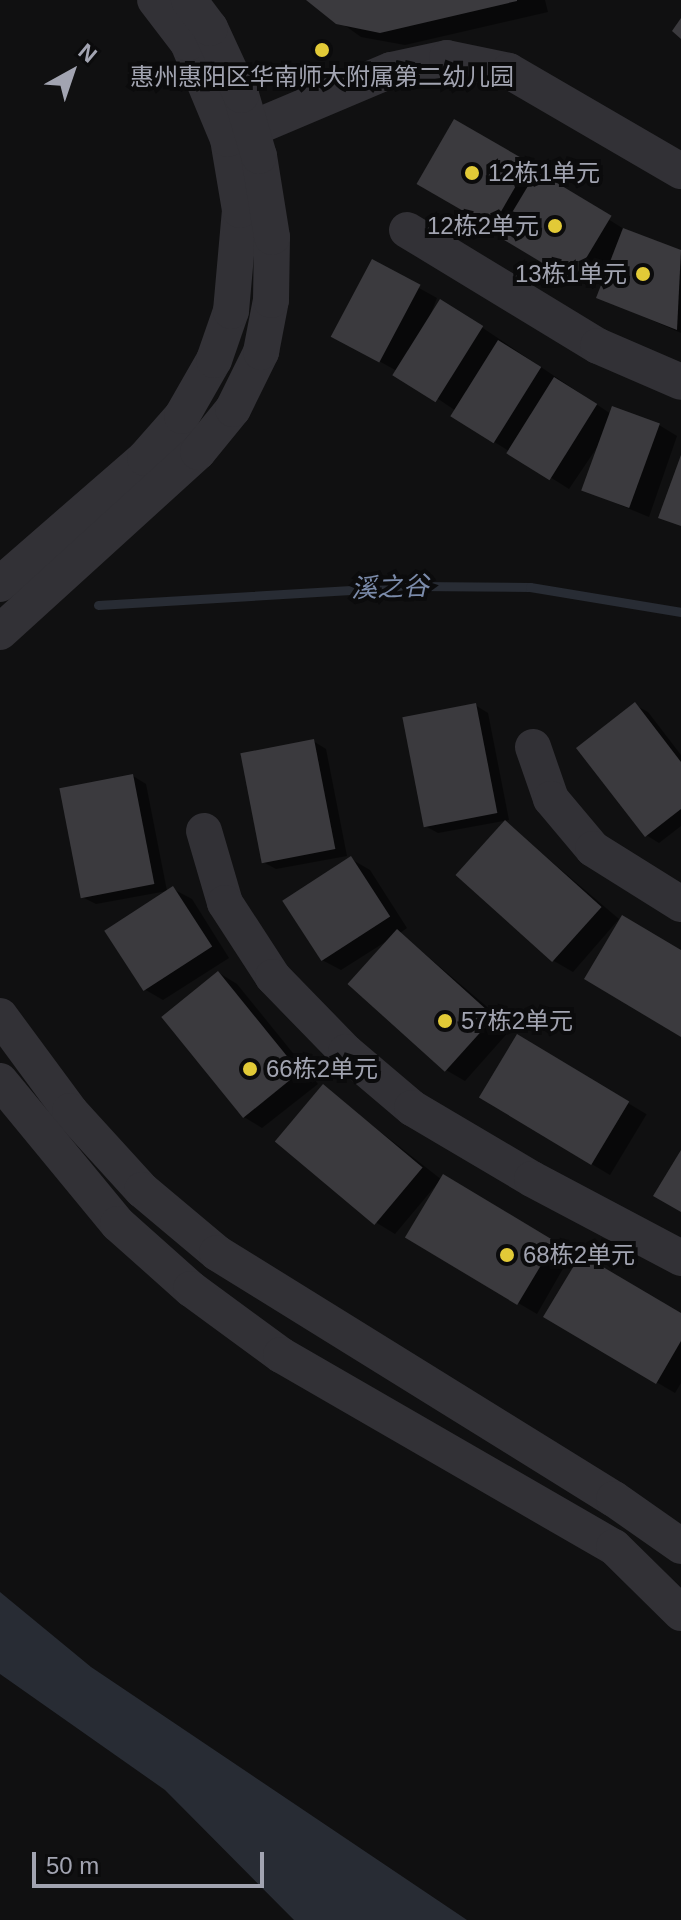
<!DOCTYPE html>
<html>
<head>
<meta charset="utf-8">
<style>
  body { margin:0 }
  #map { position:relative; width:681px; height:1920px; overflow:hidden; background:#101011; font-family:Helvetica,"Noto Sans SC",sans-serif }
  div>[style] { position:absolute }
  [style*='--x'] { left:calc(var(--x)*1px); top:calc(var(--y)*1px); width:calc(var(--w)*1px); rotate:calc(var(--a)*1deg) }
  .water>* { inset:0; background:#282c34 }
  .shadow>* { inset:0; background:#0007; transform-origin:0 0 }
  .stream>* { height:9px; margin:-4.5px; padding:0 4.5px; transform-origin:4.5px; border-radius:4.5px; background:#282c34 }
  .building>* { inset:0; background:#3b3a3e; transform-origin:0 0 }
  .minor>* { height:36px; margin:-18px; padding:0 18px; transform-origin:18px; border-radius:18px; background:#323136 }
  .dots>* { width:22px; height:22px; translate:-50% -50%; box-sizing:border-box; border:4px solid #0b0b0c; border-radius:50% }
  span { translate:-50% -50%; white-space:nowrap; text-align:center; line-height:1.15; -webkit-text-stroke:8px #0b0b0c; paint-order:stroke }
  .poi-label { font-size:24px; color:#a2a4b1 }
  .left { translate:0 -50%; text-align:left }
  .right { translate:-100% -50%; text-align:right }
  .water-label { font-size:26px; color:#7b8baa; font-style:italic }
  .north { position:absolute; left:32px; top:32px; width:80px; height:80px; -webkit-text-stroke:6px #0b0b0c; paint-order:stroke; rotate:40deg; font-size:22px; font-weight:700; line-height:32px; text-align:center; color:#a2a4b1 }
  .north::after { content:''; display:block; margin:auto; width:28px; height:36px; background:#a2a4b1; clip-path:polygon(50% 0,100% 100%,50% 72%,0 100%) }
  .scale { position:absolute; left:32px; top:1852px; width:232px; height:36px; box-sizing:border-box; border:4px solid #a2a4b1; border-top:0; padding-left:10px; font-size:24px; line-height:28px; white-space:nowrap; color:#a2a4b1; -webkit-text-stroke:6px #0b0b0c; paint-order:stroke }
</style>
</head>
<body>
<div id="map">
  <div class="water">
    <div style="clip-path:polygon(0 1592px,91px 1667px,467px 1920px,294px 1920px,165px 1790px,0 1674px)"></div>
  </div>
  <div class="shadow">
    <div style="clip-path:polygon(309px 0,545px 0,548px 12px,405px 45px,361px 37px)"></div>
    <div style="clip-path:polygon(454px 122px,627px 231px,681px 252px,681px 333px,599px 297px,613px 260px,593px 289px,418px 183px)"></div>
    <div style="clip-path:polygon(372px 262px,437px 298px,428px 321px,459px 312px,611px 414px,659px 425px,677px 436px,649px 517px,584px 490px,602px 440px,569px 489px,453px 416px,456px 411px,397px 371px,332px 335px)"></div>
    <div style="clip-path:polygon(475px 705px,488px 713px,509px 820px,438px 833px,425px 826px)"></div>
    <div style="clip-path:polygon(635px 705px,648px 712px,681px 755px,681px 826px,659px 843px,646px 835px)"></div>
    <div style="clip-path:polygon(313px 741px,326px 749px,347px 856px,276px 869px,263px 862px)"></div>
    <div style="clip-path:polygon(133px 776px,146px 784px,167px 891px,96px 904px,82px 897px)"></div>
    <div style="clip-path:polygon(506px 823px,619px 919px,573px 972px,554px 961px)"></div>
    <div style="clip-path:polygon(351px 859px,370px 870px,407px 928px,400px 933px,512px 1028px,465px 1081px,446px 1070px,390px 939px,341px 970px,322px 960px)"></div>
    <div style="clip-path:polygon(173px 889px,192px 899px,229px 958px,163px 1000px,144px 989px)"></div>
    <div style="clip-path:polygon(219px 973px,237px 984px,318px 1084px,262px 1128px,244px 1117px)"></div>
    <div style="left:518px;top:1037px;width:150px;height:71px;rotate:31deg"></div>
    <div style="clip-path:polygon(323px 1087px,442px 1180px,572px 1253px,537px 1314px,408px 1238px,437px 1184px,395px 1234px,377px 1223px)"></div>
    <div style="clip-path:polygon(681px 1315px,681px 1383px,675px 1393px,546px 1317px)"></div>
  </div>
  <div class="stream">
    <div style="--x:98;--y:605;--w:317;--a:-3.4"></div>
    <div style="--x:414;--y:586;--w:116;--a:0.5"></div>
    <div style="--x:530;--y:587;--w:153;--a:9.4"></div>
  </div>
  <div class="building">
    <div style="clip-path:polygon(306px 0,517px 0,517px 1px,380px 33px,336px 24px)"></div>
    <div style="clip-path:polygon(681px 18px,681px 39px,672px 31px)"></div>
    <div style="left:454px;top:119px;width:87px;height:75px;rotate:30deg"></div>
    <div style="left:537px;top:171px;width:87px;height:76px;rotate:31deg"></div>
    <div style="clip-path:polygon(623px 228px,681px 250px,677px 330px,596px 298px)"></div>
    <div style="left:372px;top:259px;width:55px;height:88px;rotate:28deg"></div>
    <div style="left:440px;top:299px;width:51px;height:90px;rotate:32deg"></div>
    <div style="left:498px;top:340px;width:51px;height:90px;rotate:32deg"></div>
    <div style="left:554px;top:377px;width:51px;height:90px;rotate:32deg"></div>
    <div style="left:612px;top:406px;width:51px;height:90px;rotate:20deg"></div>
    <div style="clip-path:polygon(681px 455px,681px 526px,658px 518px)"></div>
    <div style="clip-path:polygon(635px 702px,681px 762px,681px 809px,645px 837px,576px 748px)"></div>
    <div style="left:476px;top:703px;width:112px;height:75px;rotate:79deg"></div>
    <div style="left:314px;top:739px;width:112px;height:75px;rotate:79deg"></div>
    <div style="left:133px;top:774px;width:112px;height:75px;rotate:79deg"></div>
    <div style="left:505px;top:820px;width:130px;height:74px;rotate:42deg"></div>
    <div style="left:351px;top:856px;width:72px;height:82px;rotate:57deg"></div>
    <div style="left:173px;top:886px;width:72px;height:82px;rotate:57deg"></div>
    <div style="clip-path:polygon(622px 915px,681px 950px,681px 1037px,584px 979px)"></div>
    <div style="left:397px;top:929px;width:131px;height:74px;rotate:42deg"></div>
    <div style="left:218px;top:971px;width:130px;height:73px;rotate:51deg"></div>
    <div style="left:517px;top:1034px;width:131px;height:74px;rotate:31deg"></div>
    <div style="left:323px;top:1084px;width:130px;height:75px;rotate:40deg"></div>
    <div style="clip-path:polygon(681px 1150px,681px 1212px,653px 1196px)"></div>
    <div style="left:443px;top:1174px;width:131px;height:74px;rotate:31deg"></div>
    <div style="clip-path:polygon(581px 1254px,681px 1313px,681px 1341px,656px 1384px,543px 1317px)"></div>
  </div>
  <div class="minor">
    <div style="--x:230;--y:138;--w:175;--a:-22.9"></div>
    <div style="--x:391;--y:70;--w:57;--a:-12.1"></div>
    <div style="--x:447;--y:58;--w:63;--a:11.8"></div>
    <div style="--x:509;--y:71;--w:199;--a:30.2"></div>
    <div style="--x:407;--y:230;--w:223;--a:31.3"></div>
    <div style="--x:598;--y:346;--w:90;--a:23.4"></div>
    <div style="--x:0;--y:584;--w:192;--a:-41"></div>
    <div style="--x:145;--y:458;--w:56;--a:-48.6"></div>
    <div style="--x:182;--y:416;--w:64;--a:-60.3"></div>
    <div style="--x:214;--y:360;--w:52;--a:-70.9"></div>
    <div style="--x:231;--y:311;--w:101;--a:-84.9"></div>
    <div style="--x:240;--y:210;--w:72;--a:-99.6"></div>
    <div style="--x:228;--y:139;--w:104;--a:-112.6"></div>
    <div style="--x:188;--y:43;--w:54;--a:-127.5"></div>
    <div style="--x:0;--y:632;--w:268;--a:-42.3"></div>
    <div style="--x:198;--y:452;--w:55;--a:-50.9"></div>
    <div style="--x:233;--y:409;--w:64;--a:-63.8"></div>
    <div style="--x:261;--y:352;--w:53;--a:-79.1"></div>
    <div style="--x:271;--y:300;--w:63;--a:-89.1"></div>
    <div style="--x:272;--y:237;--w:82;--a:-99.1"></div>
    <div style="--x:259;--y:156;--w:64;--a:-106.4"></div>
    <div style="--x:241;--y:95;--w:74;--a:-114.8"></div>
    <div style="--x:210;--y:28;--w:35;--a:-127"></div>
    <div style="--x:533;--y:747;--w:55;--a:70.9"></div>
    <div style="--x:551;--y:799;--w:65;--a:50"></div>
    <div style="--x:593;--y:849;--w:104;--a:32"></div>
    <div style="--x:204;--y:831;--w:75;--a:73.7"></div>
    <div style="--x:225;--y:903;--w:88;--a:57"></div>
    <div style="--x:273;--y:977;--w:105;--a:45.8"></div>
    <div style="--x:346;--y:1052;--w:87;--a:40.3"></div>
    <div style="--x:412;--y:1108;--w:139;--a:30.6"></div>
    <div style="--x:532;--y:1179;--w:169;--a:27.9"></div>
    <div style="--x:0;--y:1016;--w:118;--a:53.6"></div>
    <div style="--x:70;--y:1111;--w:107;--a:47.7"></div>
    <div style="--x:142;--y:1190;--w:98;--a:40"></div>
    <div style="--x:217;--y:1253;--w:467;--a:31.8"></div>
    <div style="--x:614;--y:1499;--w:82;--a:35"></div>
    <div style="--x:0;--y:1081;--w:185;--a:50.5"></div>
    <div style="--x:118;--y:1224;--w:98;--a:41.7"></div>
    <div style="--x:191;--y:1289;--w:112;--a:36.3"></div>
    <div style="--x:281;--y:1355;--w:384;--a:30"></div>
    <div style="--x:614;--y:1547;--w:94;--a:44.6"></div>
  </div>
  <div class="dots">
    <div style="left:322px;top:50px;background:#e2ca37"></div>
    <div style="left:472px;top:173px;background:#e2ca37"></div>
    <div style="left:555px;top:226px;background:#e2ca37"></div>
    <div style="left:643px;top:274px;background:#e2ca37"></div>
    <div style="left:445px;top:1021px;background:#e2ca37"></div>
    <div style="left:250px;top:1069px;background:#e2ca37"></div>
    <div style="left:507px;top:1255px;background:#e2ca37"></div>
  </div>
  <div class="poi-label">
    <span style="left:322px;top:77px">惠州惠阳区华南师大附属第二幼儿园</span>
    <span class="left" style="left:488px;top:173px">12栋1单元</span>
    <span class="right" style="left:539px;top:226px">12栋2单元</span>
    <span class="right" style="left:627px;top:274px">13栋1单元</span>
    <span class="left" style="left:461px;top:1021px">57栋2单元</span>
    <span class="left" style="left:266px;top:1069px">66栋2单元</span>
    <span class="left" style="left:523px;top:1255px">68栋2单元</span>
  </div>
  <div class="water-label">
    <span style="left:390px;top:588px;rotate:-2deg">溪之谷</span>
  </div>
  <div class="north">N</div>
  <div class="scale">50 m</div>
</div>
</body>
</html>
